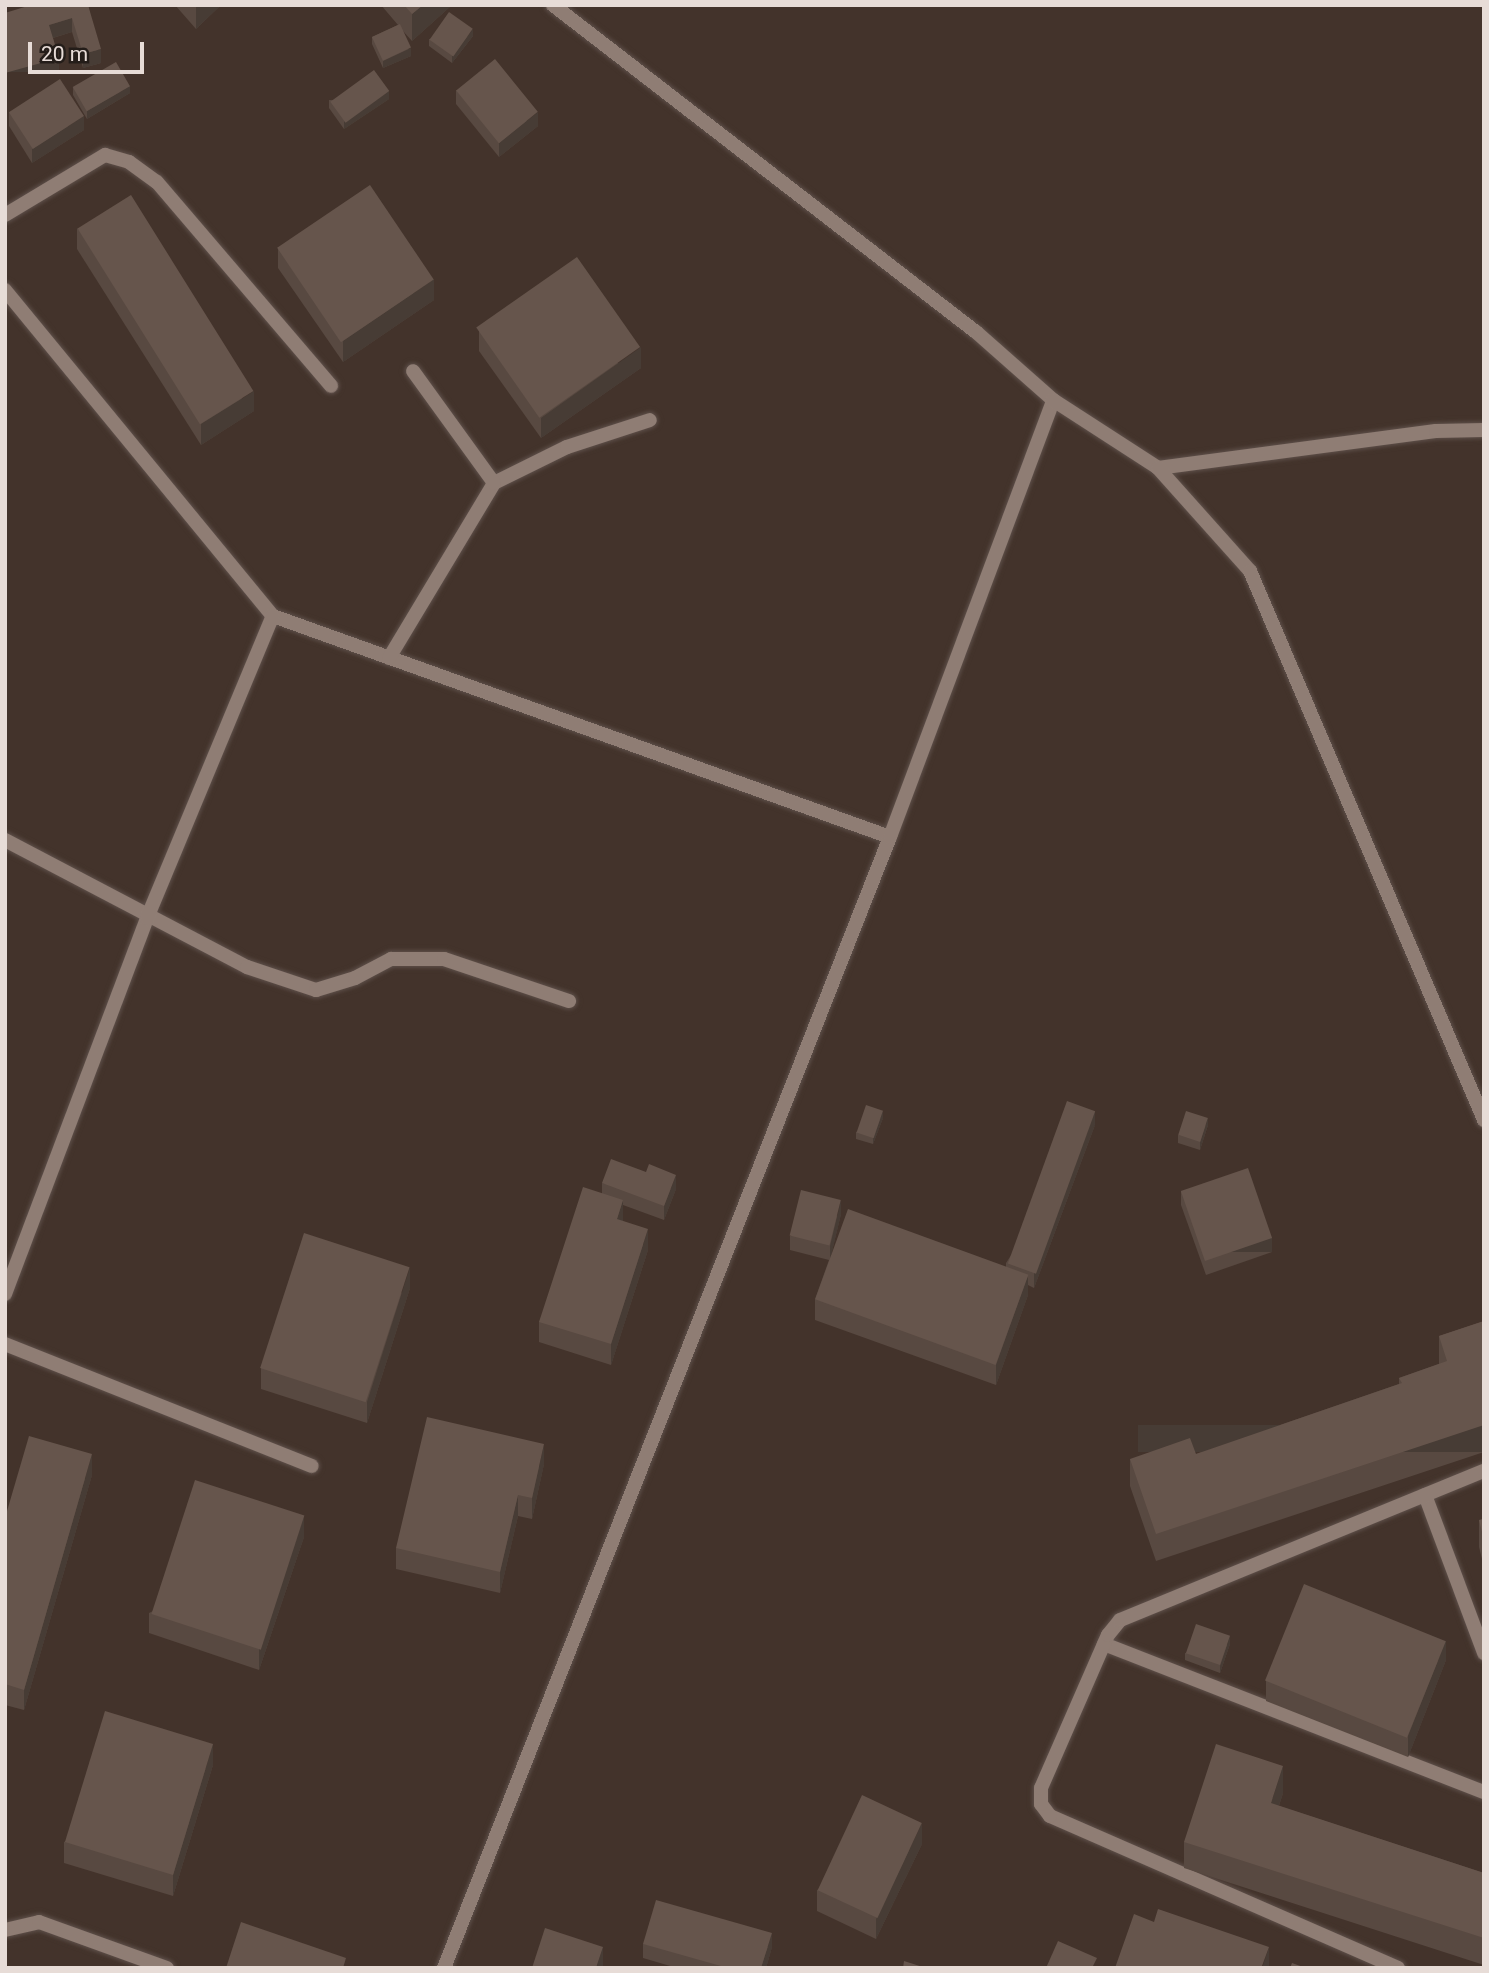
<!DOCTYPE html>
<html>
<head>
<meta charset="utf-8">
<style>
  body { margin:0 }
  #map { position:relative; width:1489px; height:1973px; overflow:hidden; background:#43332b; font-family:Roboto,sans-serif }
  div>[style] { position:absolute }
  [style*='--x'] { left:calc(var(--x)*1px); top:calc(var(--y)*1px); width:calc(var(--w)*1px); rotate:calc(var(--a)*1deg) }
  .roads { filter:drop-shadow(0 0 2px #5e504a) drop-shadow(0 0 2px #5e504a) }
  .street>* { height:14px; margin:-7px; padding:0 7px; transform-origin:7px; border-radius:7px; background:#8f7d74 }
  .wall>* { inset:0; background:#584941 }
  .shaded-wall>* { inset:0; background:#473c35; transform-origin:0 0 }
  .building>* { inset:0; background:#66554c; transform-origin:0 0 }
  span { translate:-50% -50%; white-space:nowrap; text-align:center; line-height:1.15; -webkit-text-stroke:6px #241d19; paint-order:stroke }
  .frame { position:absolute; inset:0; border:7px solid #e7dcd7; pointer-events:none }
  .scale { position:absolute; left:28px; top:42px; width:116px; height:32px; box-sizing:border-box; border:4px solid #e7dcd7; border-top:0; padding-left:9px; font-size:21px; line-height:24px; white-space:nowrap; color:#e7dcd7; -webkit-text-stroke:5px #241d19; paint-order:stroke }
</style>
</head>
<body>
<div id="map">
  <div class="roads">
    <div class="street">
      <div style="--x:553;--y:5;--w:535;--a:37.71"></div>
      <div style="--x:976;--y:332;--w:103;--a:41.4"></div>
      <div style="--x:5;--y:215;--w:117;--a:-31"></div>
      <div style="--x:105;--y:155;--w:25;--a:16"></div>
      <div style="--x:129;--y:162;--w:34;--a:36"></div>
      <div style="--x:157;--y:182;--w:268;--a:49.5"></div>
      <div style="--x:5;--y:290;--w:422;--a:50.6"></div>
      <div style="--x:273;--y:616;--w:655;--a:19.71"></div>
      <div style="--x:1158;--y:468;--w:280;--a:-7.6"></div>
      <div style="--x:1436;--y:431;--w:48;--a:-1.2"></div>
      <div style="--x:494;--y:483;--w:81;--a:-26.3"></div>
      <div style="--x:567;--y:447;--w:87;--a:-18"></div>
      <div style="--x:389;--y:658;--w:204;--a:-59"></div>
      <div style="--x:494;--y:483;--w:138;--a:-125.9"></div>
      <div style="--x:5;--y:840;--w:273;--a:27.7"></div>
      <div style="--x:247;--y:967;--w:73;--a:18.4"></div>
      <div style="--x:316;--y:990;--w:41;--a:-17.1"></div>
      <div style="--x:355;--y:978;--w:41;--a:-27.8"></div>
      <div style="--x:391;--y:959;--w:53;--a:0"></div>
      <div style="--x:444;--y:959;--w:132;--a:18.6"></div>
      <div style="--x:5;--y:1294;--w:402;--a:-69.3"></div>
      <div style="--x:147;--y:918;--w:327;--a:-67.4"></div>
      <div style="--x:5;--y:1344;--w:330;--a:21.7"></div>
      <div style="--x:1425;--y:1495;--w:169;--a:69.5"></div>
      <div style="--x:1104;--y:1644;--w:408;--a:21.3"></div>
      <div style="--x:5;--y:1930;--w:35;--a:-13"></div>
      <div style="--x:39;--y:1922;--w:136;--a:19.8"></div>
      <div style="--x:444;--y:1968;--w:1216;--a:-68.48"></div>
      <div style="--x:890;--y:837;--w:466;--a:-69.5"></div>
      <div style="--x:1053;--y:400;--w:125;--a:32.9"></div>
      <div style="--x:1158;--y:468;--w:138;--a:48.2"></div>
      <div style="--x:1250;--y:571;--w:597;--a:66.91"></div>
      <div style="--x:1398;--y:1968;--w:380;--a:-156.4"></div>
      <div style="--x:1050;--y:1816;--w:15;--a:-127"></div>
      <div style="--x:1041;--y:1804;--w:16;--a:-90"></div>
      <div style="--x:1041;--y:1788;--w:167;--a:-66.4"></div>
      <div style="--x:1108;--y:1635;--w:19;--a:-51"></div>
      <div style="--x:1120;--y:1620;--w:393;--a:-22.3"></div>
    </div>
  </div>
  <div class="wall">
    <div style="clip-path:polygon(88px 5px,101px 63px,83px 68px,72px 32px,53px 38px,59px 72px,5px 13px)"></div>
    <div style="clip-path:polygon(175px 5px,221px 5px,196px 29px)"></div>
    <div style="clip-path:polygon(381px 5px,452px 5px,412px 41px,402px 30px,411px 56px,383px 68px,372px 44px,372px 37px,398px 25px)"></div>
    <div style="clip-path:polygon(473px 36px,452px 63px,429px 46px,429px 39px)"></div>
    <div style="clip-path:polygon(73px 88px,130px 93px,87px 119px,73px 95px)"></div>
    <div style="clip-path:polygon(456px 90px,538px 126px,499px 157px,456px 104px)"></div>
    <div style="clip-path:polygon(389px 99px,344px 129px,329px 108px,329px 100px)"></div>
    <div style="clip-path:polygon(9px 112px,84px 130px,32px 163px,9px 126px)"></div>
    <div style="clip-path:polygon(77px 228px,254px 411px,201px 445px,77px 249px)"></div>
    <div style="clip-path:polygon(278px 248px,434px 300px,343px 362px,278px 268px)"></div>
    <div style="clip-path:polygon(479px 331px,641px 368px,541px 438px,479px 351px)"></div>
    <div style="clip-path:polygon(883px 1118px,873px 1144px,856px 1139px,856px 1132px)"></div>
    <div style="clip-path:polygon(1095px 1125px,1034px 1288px,1028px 1285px,1028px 1295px,996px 1385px,815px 1320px,815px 1299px,829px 1260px,790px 1250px,790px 1236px,841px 1214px,831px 1255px,1006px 1267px,1006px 1263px)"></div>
    <div style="clip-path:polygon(1208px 1125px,1200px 1150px,1178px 1143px,1178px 1135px)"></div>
    <div style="clip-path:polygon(602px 1183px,676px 1189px,664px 1220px,623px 1205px,623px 1221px,648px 1250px,611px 1365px,539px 1342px,539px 1322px,602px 1193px)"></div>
    <div style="clip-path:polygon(1181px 1191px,1272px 1252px,1206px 1275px,1181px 1205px)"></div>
    <div style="clip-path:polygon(410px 1288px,367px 1423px,261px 1389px,261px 1368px)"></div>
    <div style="clip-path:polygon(1484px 1321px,1484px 1452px,1156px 1561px,1130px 1486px,1130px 1459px,1196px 1454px,1399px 1384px,1399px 1378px,1439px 1364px,1439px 1336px)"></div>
    <div style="clip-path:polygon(544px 1464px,532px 1519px,518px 1516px,500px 1593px,396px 1569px,396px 1548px)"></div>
    <div style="clip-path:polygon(92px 1475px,24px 1710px,5px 1705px,5px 1518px)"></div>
    <div style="clip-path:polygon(1484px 1519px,1484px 1567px,1479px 1547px,1479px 1520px)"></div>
    <div style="clip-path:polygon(304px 1537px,259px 1670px,149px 1633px,149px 1613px)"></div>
    <div style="clip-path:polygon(1230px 1644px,1220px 1673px,1185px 1660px,1185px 1653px)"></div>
    <div style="clip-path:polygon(1446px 1660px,1408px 1757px,1266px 1701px,1266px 1681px)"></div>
    <div style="clip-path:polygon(213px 1765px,173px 1896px,64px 1863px,64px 1842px)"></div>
    <div style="clip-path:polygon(1283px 1793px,1279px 1806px,1484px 1873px,1484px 1965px,1184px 1868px,1184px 1842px)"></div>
    <div style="clip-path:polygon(922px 1844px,876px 1939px,817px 1911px,817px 1890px)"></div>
    <div style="clip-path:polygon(643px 1944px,772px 1947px,766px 1968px,677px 1968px,643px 1958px)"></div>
  </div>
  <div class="shaded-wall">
    <div style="clip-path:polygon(196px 5px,221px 5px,196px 29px)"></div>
    <div style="clip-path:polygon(423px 5px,452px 5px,412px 41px,412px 14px)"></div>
    <div style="clip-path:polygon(72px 18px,72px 32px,49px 39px,49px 25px)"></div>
    <div style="clip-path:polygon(473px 29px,473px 36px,452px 63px,452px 56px)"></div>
    <div style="clip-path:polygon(411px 48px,411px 56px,383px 68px,383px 61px)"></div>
    <div style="clip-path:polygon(101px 49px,101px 63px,83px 68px,83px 54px)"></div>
    <div style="left:59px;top:58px;width:14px;height:56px;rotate:90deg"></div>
    <div style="clip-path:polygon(130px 86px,130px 93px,87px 119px,87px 111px)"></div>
    <div style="clip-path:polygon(389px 91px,389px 99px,344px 129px,344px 122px)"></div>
    <div style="clip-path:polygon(538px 112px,538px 126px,499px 157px,499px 143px)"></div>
    <div style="clip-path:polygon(84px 116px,84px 130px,32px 163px,32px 149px)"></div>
    <div style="clip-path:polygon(434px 279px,434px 300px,343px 362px,343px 341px)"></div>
    <div style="clip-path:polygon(641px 347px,641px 368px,541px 438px,541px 418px)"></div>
    <div style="clip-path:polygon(254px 391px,254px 411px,201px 445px,201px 424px)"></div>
    <div style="clip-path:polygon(883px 1111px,883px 1118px,873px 1144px,873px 1137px)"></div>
    <div style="clip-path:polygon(1095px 1111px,1095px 1125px,1034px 1288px,1034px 1274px)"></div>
    <div style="clip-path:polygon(1208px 1118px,1208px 1125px,1200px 1150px,1200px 1142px)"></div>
    <div style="clip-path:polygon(676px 1175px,676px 1189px,664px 1220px,664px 1206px)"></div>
    <div style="clip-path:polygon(623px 1200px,623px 1220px,617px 1240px,617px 1219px)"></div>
    <div style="clip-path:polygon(841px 1200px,841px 1214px,830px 1260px,830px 1246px)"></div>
    <div style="clip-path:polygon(648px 1229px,648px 1250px,611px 1365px,611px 1344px)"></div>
    <div style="left:1272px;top:1238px;width:14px;height:70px;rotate:90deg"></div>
    <div style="clip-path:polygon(410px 1267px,410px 1288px,367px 1423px,367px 1402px)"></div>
    <div style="clip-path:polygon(1028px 1275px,1028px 1295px,996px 1385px,996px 1365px)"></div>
    <div style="left:1484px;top:1425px;width:27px;height:346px;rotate:90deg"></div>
    <div style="clip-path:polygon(544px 1444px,544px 1464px,532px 1519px,532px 1498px)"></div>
    <div style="clip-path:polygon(92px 1454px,92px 1475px,24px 1710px,24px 1690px)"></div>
    <div style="clip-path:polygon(518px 1495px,518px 1516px,500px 1593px,500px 1572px)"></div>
    <div style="clip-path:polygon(304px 1516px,304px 1537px,259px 1670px,259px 1649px)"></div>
    <div style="clip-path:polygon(1230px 1636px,1230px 1644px,1220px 1673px,1220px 1666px)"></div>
    <div style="clip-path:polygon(1446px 1640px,1446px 1660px,1408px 1757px,1408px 1736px)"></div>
    <div style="clip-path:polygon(213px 1744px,213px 1765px,173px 1896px,173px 1875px)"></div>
    <div style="clip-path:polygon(1283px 1766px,1283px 1793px,1271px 1830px,1271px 1803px)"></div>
    <div style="clip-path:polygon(922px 1823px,922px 1844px,876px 1939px,876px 1919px)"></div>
    <div style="clip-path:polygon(772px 1933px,772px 1947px,766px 1968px,761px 1968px)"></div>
    <div style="clip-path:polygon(603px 1947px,603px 1968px,596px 1968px)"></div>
    <div style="clip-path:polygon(1269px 1947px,1269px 1968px,1262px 1968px)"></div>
  </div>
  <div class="building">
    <div style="clip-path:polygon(31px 5px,88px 5px,101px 49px,83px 54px,72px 18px,49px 25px,59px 58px,5px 73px,5px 13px)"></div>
    <div style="clip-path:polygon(404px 5px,423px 5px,412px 14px)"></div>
    <div style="left:449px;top:12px;width:29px;height:34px;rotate:35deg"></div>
    <div style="left:400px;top:24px;width:26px;height:31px;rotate:65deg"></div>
    <div style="left:495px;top:59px;width:68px;height:50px;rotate:51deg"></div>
    <div style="left:116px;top:62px;width:28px;height:50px;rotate:60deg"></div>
    <div style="left:374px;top:70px;width:26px;height:54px;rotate:54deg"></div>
    <div style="left:60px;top:79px;width:44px;height:61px;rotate:57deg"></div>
    <div style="left:370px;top:185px;width:114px;height:112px;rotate:56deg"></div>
    <div style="left:131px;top:195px;width:231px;height:63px;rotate:58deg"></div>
    <div style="left:577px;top:257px;width:110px;height:123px;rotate:55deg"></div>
    <div style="left:1067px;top:1101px;width:30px;height:173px;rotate:20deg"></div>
    <div style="left:866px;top:1105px;width:18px;height:29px;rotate:19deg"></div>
    <div style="left:1186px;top:1111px;width:23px;height:25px;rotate:18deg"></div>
    <div style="clip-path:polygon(611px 1159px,646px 1172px,649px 1164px,676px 1175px,664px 1206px,602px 1183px)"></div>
    <div style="left:1248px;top:1168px;width:74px;height:71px;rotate:71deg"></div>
    <div style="clip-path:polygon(583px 1187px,623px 1200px,617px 1219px,648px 1229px,611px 1344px,539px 1322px)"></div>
    <div style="left:801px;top:1190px;width:41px;height:47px;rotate:14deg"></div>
    <div style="left:848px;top:1209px;width:192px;height:96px;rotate:20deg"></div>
    <div style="left:304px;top:1233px;width:111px;height:142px;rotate:18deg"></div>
    <div style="clip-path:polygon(1484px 1321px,1484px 1425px,1156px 1534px,1130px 1459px,1190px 1438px,1196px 1454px,1402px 1383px,1399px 1378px,1447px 1361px,1439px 1336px)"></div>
    <div style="clip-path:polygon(427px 1417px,544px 1444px,532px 1498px,518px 1495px,500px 1572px,396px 1548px)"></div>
    <div style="clip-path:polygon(29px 1436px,92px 1454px,24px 1690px,5px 1684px,5px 1518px)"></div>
    <div style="left:195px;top:1480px;width:115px;height:141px;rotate:18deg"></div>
    <div style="clip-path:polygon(1484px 1519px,1484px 1540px,1479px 1520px)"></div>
    <div style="left:1304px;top:1584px;width:153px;height:104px;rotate:22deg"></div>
    <div style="left:1196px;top:1624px;width:36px;height:31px;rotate:19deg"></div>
    <div style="left:105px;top:1711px;width:113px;height:137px;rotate:17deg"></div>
    <div style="clip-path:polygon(1216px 1744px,1283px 1766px,1271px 1803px,1484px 1873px,1484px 1938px,1184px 1842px)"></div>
    <div style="left:862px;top:1795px;width:66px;height:105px;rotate:25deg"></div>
    <div style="clip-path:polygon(656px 1900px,772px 1933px,761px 1968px,728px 1968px,643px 1944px)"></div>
    <div style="clip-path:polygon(1158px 1909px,1269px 1947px,1262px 1966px,1266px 1968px,1115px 1968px,1134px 1914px,1154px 1922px)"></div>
    <div style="clip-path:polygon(241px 1922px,346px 1958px,343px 1968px,226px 1968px)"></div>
    <div style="clip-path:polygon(545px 1928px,603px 1947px,596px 1968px,532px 1968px)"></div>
    <div style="clip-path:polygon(1058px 1941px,1097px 1958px,1092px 1968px,1046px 1968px)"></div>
    <div style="clip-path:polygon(904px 1961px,926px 1968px,903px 1968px)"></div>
    <div style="clip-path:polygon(1292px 1963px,1306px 1968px,1290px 1968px)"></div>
  </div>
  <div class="frame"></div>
  <div class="scale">20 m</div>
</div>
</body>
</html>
